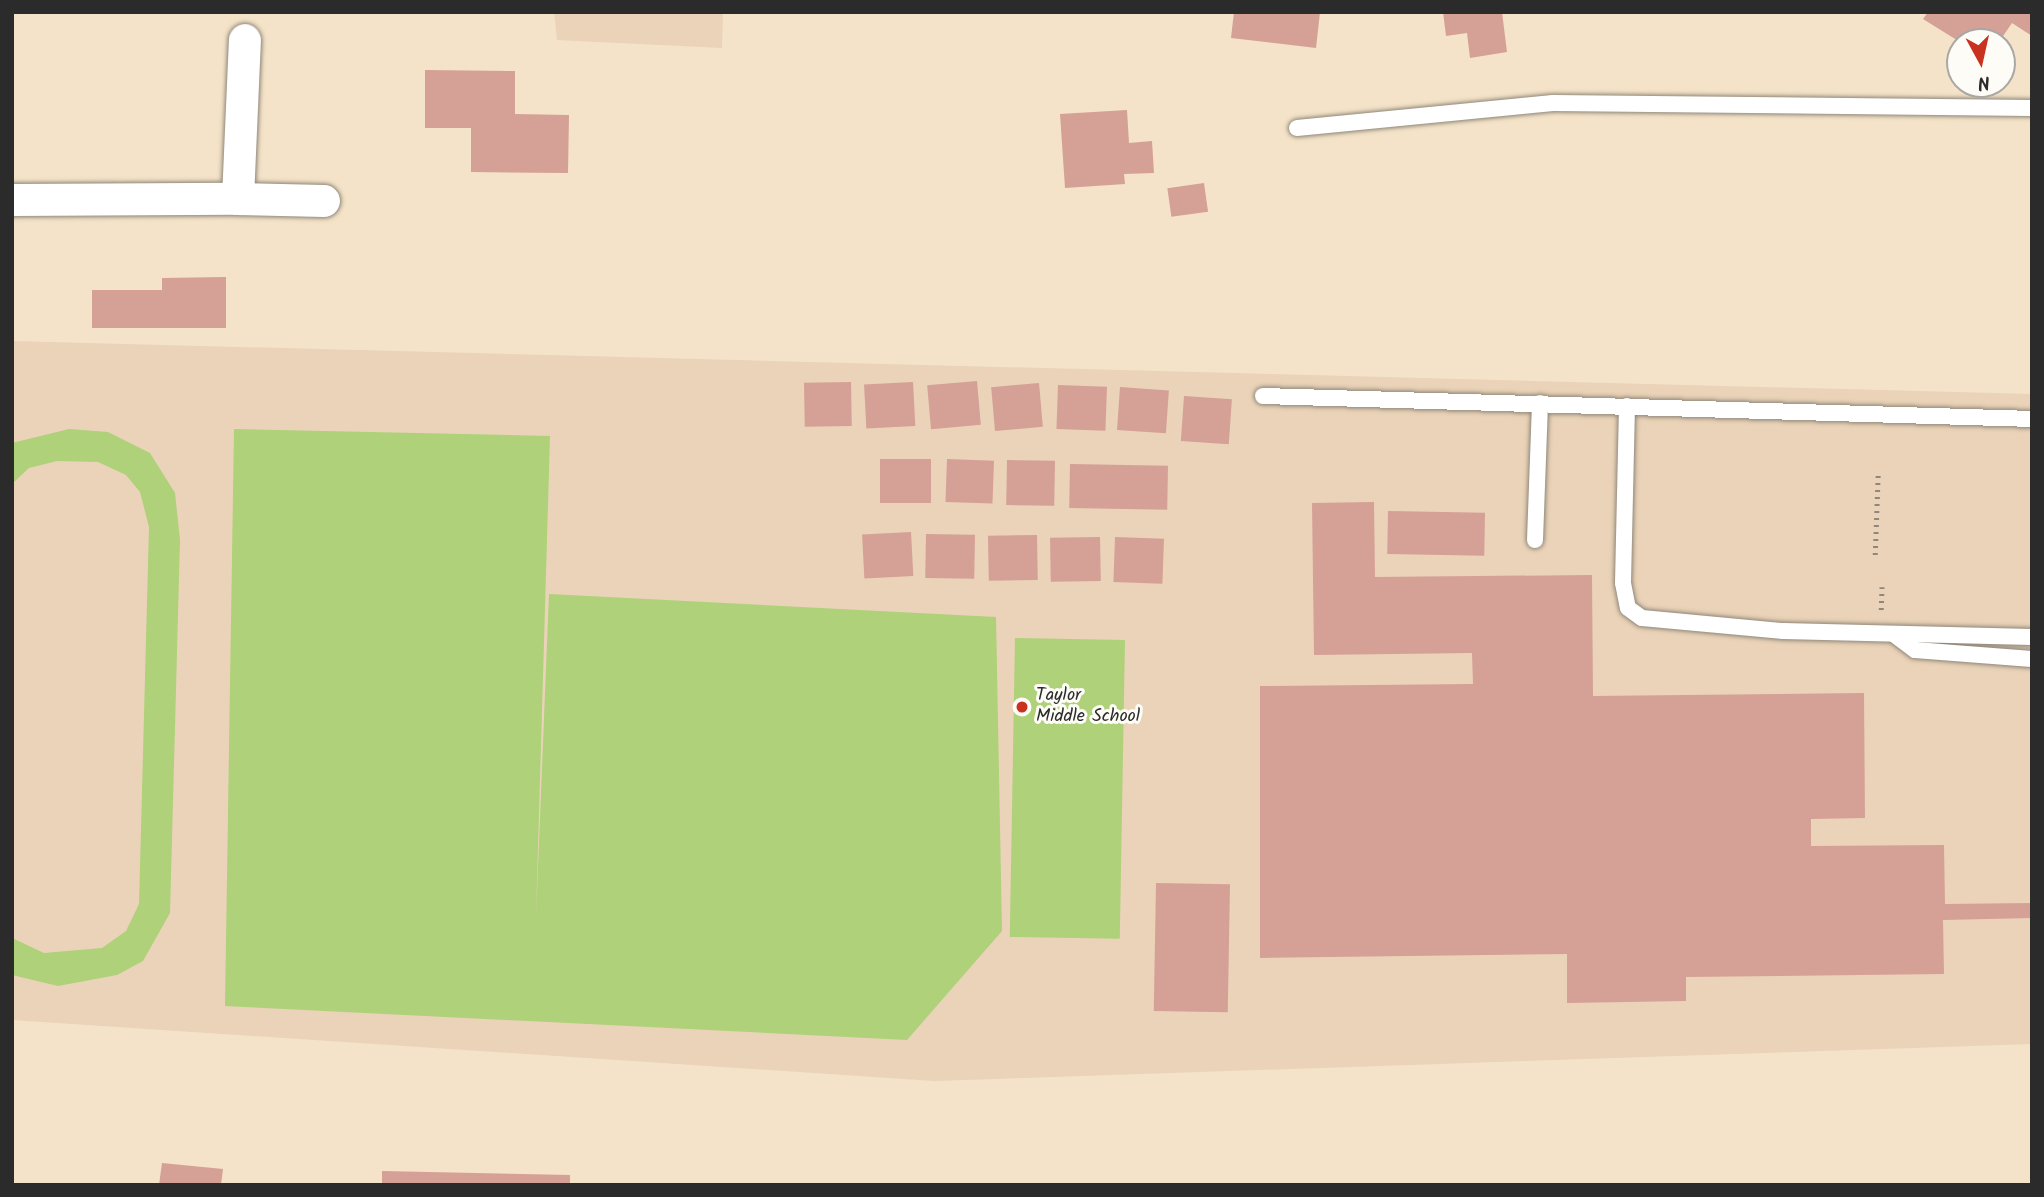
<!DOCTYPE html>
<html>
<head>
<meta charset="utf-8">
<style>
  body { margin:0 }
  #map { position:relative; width:2044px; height:1197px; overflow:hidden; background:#f4e3c8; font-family:Kalam,sans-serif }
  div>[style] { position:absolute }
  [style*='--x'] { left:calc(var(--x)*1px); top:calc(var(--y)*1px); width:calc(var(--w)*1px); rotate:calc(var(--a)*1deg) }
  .built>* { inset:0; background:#ead3b8 }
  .green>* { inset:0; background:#aed179; transform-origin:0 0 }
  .building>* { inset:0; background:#d5a096; transform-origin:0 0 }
  .path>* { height:4.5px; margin-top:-2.25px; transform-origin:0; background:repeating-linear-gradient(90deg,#90877a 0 2px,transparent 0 7px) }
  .roads { filter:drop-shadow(0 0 2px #90877a) drop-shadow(0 0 2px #90877a) }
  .service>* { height:16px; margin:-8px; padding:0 8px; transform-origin:8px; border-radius:8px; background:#fff }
  .minor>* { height:32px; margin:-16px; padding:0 16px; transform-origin:16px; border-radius:16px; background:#fff }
  .dots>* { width:19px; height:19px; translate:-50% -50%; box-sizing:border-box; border:4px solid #fdfcf7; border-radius:50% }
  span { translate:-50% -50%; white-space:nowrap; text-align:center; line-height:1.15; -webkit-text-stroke:6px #fdfcf7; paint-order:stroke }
  .poi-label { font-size:18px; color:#2b2b2b }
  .left { translate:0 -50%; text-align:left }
  .frame { position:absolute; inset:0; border:14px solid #2b2b2b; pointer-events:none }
  .north { position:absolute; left:1946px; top:28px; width:70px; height:70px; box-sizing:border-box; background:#fdfcf7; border:2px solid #a9a8a5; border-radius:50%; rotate:172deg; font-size:19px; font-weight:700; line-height:28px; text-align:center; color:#2b2b2b }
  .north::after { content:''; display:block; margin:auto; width:24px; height:32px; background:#c8321e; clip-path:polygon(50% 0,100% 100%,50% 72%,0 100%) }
</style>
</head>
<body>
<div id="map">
  <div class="built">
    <div style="clip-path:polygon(554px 12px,723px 12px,722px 48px,557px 40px)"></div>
    <div style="clip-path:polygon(12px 341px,2032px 394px,2032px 1044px,934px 1081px,12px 1020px)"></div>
  </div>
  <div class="green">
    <div style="clip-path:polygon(69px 429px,108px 432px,150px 453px,175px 493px,180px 540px,170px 913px,143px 961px,117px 975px,58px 986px,12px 975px,12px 938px,44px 953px,102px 948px,126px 931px,139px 904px,149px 527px,140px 492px,126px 475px,98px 462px,57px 461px,29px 468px,12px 484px,12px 443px)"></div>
    <div style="clip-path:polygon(234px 429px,550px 436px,536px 917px,549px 594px,996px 617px,1002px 931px,907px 1040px,225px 1006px)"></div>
    <div style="left:1015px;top:638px;width:110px;height:299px;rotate:1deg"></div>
  </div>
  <div class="building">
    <div style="clip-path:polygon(1234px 12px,1320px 12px,1316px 48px,1231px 38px)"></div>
    <div style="clip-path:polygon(1443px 12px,1502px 12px,1507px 52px,1470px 58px,1467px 33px,1446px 36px)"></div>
    <div style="clip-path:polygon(1928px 12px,2032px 12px,2032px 36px,2012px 23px,1999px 42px,1960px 42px,1923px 19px)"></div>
    <div style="clip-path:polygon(425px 70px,515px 71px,515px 114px,569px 115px,568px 173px,471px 172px,471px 128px,425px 128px)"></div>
    <div style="clip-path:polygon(1127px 110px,1129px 143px,1152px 141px,1154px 173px,1124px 174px,1125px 184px,1065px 188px,1060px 114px)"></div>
    <div style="left:1204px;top:183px;width:29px;height:37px;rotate:82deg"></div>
    <div style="clip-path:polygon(226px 277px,226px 328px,92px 328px,92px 290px,162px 290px,162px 278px)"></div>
    <div style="left:977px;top:381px;width:44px;height:50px;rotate:85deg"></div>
    <div style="left:851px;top:382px;width:44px;height:47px;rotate:89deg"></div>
    <div style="left:913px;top:382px;width:44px;height:49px;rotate:87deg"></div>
    <div style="left:1039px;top:383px;width:44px;height:48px;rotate:85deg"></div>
    <div style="left:1058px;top:385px;width:49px;height:44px;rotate:2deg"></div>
    <div style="left:1120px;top:387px;width:49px;height:43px;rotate:4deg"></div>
    <div style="left:1184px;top:396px;width:48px;height:45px;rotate:4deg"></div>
    <div style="left:880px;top:459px;width:51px;height:44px"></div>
    <div style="left:947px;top:459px;width:47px;height:43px;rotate:2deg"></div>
    <div style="left:1007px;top:460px;width:48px;height:45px;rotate:1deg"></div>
    <div style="left:1070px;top:464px;width:98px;height:44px;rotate:1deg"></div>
    <div style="clip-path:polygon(1374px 502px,1375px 577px,1592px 575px,1593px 696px,1864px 693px,1865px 818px,1811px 819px,1811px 846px,1944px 845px,1945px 904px,2032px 903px,2032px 918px,1943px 920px,1944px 974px,1686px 977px,1686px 1001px,1567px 1003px,1567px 954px,1260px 958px,1260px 686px,1473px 684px,1472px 653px,1314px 655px,1312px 503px)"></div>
    <div style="left:1388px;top:511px;width:97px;height:43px;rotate:1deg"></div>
    <div style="left:911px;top:532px;width:44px;height:49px;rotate:87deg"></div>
    <div style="left:926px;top:534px;width:49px;height:44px;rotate:1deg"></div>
    <div style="left:1037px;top:535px;width:45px;height:49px;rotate:89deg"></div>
    <div style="left:1100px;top:537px;width:44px;height:50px;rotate:89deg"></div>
    <div style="left:1115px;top:537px;width:49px;height:45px;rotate:2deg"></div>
    <div style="left:1156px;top:883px;width:74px;height:128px;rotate:1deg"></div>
    <div style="clip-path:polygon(162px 1163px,223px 1169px,221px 1185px,159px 1185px)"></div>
    <div style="clip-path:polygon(382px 1171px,570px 1175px,570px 1185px,382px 1185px)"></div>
  </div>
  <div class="path">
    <div style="--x:1875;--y:555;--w:80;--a:-87.9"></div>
    <div style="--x:1881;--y:610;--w:23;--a:-88"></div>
  </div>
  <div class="roads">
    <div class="service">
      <div style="--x:1297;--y:128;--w:257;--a:-5.6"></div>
      <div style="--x:1553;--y:103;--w:479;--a:0.6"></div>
      <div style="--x:1263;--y:396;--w:769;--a:1.71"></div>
      <div style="--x:1627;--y:406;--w:177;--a:91.3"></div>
      <div style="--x:1623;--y:583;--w:25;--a:79"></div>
      <div style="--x:1628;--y:608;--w:17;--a:36"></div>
      <div style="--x:1642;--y:618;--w:142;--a:5.3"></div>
      <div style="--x:1783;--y:631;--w:249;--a:1.4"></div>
      <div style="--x:1535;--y:540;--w:137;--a:-87.9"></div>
      <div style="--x:1895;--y:635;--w:25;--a:37"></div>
      <div style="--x:1915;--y:650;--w:117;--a:4.4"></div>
    </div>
    <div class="minor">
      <div style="--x:238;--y:199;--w:86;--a:1.3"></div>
      <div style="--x:12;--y:200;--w:226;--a:-0.3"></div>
      <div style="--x:238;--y:199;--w:159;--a:-87.5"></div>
    </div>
  </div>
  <div class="dots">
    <div style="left:1022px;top:707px;background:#c8321e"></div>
  </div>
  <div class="poi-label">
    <span class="left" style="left:1036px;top:707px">Taylor<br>Middle School</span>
  </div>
  <div class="frame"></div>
  <div class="north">N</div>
</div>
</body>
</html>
